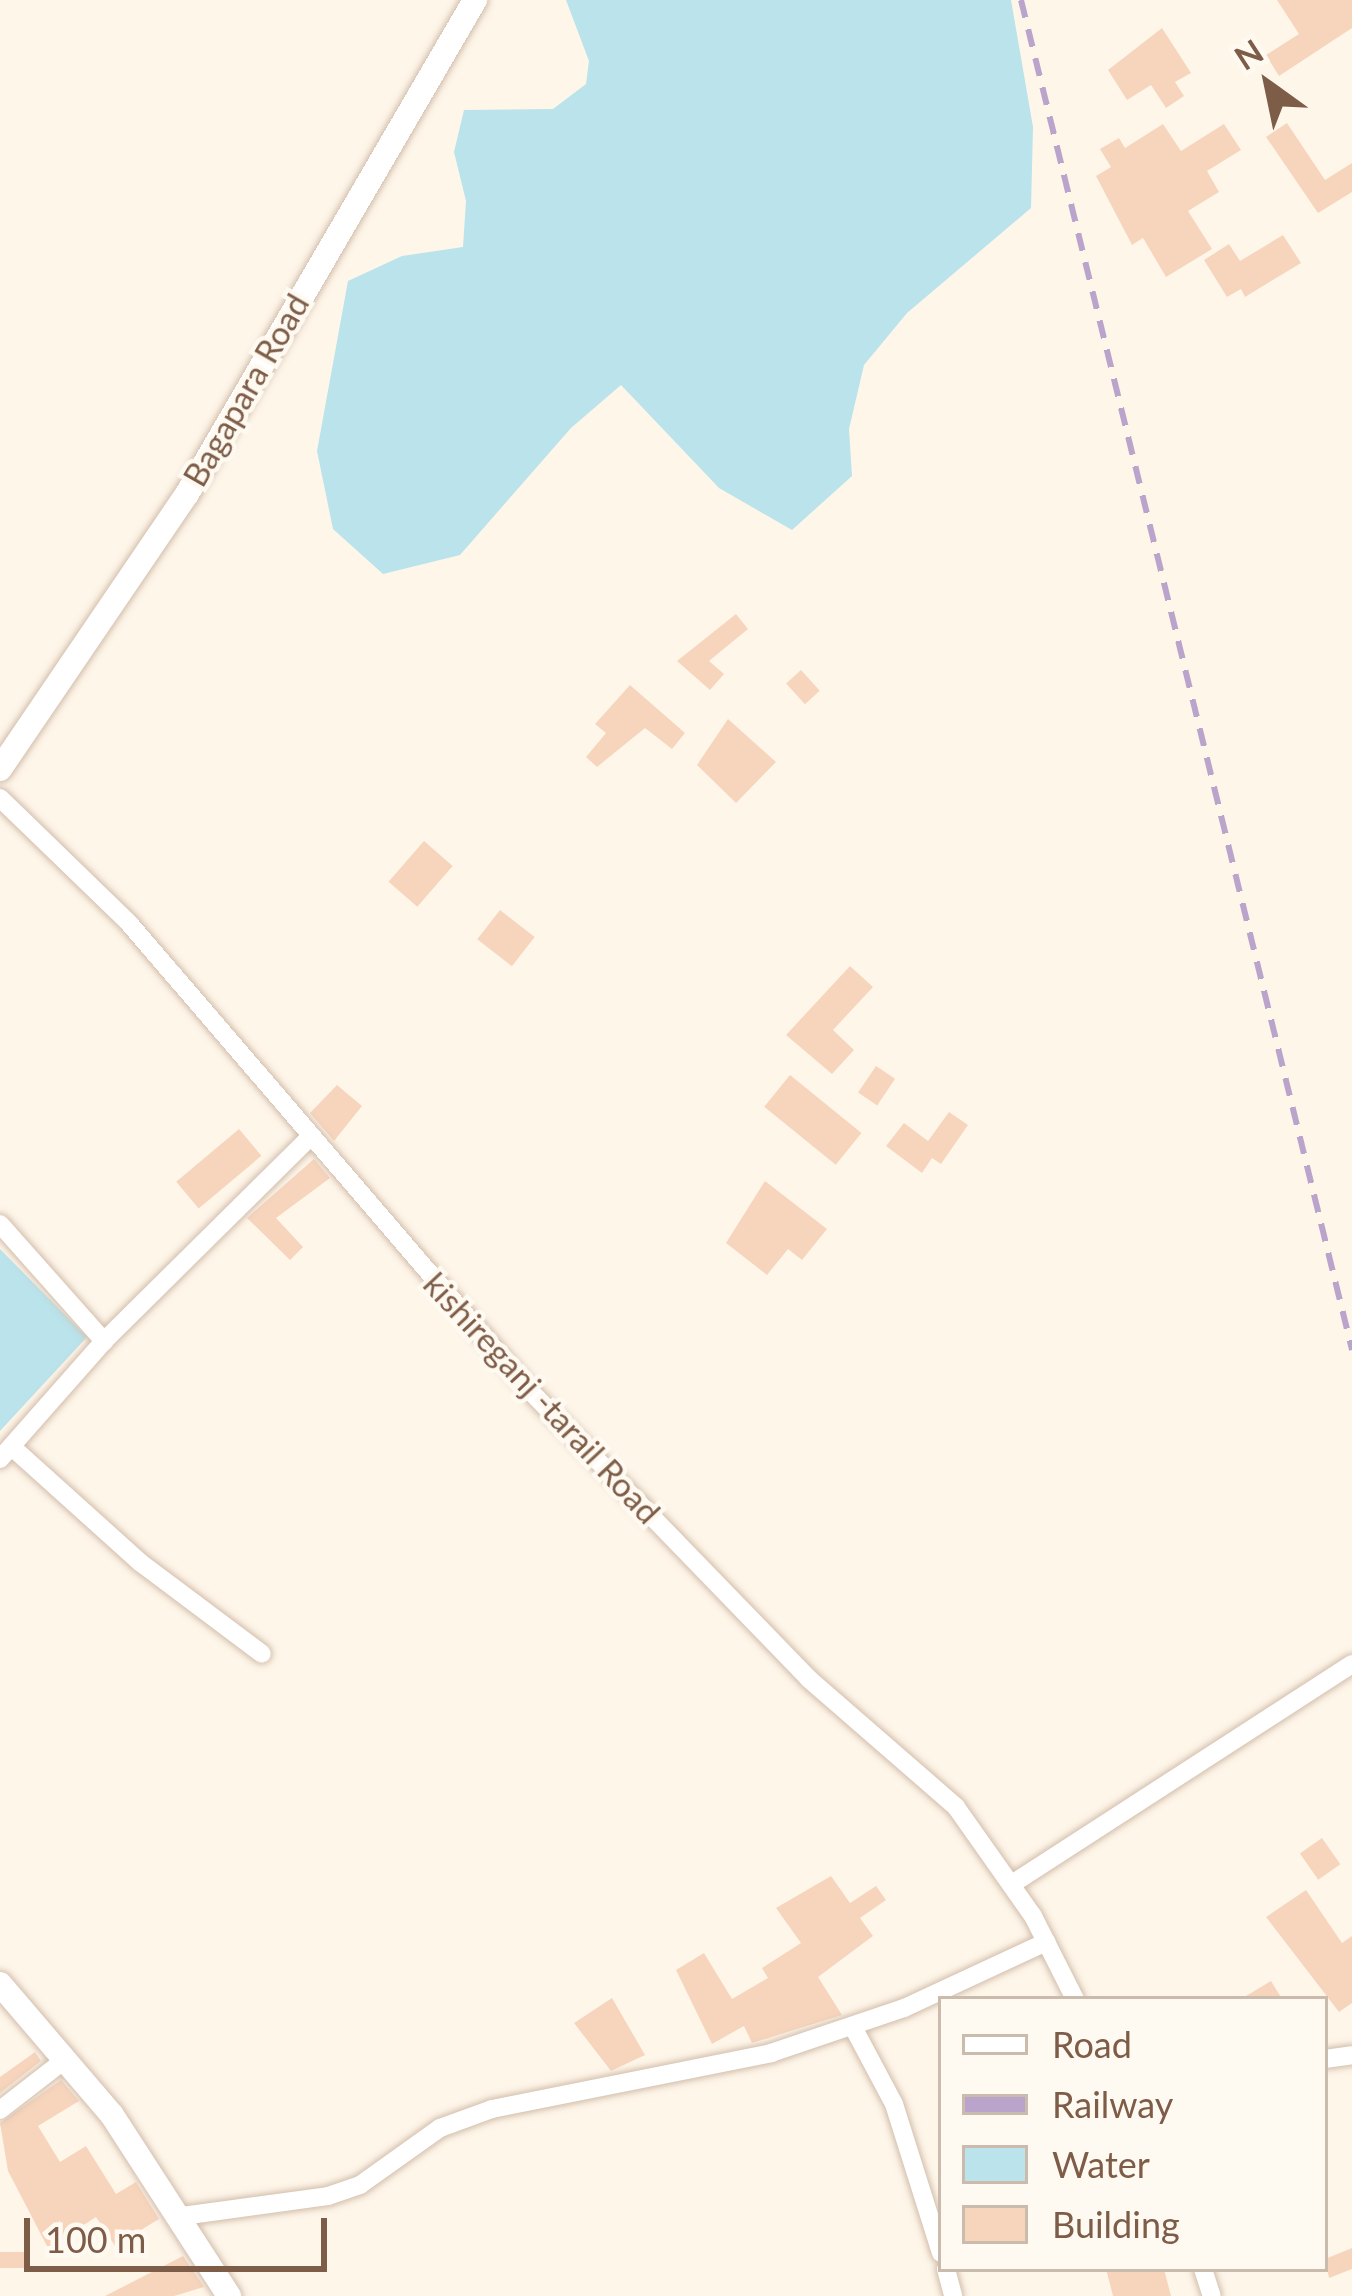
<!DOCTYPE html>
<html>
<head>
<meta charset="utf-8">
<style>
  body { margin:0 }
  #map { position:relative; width:1352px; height:2296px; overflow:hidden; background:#fef6e9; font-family:Lato,sans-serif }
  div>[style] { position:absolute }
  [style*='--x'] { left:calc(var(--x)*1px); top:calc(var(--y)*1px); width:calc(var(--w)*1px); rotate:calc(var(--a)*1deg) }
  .water>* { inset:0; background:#bae3eb }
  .building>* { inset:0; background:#f7d5bd; transform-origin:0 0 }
  .roads { filter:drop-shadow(0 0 3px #d3beac) drop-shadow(0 0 3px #d3beac) }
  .street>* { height:18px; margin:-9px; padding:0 9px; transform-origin:9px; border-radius:9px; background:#fff }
  .secondary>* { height:24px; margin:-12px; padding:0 12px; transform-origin:12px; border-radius:12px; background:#fff }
  .rail>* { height:6px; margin-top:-3px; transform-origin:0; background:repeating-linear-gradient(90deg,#baa4cb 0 18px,transparent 0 30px) }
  span { translate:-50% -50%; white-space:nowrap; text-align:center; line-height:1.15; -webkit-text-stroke:9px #fffaf1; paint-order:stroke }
  .street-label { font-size:33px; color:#7d5c48 }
  .legend { position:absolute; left:938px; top:1996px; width:390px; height:276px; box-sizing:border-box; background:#fffaf1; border:3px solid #cbbbad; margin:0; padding:15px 21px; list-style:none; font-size:36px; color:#7d5c48 }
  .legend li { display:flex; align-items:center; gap:24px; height:60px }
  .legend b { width:60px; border:3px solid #cbbbad }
  .north { position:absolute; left:1208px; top:24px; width:120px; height:120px; -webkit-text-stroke:9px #fffaf1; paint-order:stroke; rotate:327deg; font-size:33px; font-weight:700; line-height:48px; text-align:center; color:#7d5c48 }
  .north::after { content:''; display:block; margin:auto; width:42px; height:54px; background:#7d5c48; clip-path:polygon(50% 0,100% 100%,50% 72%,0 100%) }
  .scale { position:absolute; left:24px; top:2218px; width:303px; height:54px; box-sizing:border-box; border:6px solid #7d5c48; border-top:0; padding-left:15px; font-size:36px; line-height:42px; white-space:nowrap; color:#7d5c48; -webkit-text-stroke:9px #fffaf1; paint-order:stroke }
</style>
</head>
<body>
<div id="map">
  <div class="water">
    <div style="clip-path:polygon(566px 0,1011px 0,1033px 127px,1031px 208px,907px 313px,864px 365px,849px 429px,852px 476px,792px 530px,719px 488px,621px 385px,571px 428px,460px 555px,383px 574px,333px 529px,317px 451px,348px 281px,402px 256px,463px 247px,466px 201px,454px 152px,464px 110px,553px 109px,586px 84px,589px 61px)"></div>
    <div style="clip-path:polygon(0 1249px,87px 1337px,0 1431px)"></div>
  </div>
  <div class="building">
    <div style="clip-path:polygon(1277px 0,1352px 0,1352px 28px,1279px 76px,1266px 55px,1299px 34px)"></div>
    <div style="clip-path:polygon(1162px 28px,1191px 73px,1175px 82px,1184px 96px,1166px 108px,1151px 85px,1127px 100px,1108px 70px)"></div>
    <div style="clip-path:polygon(1287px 123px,1325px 180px,1352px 163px,1352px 192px,1318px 213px,1266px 137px)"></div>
    <div style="clip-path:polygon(1163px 124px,1181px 151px,1224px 124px,1241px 150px,1207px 171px,1219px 192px,1188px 211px,1212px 249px,1166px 277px,1143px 238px,1132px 245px,1096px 176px,1111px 167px,1100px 149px,1119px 138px,1125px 148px)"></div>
    <div style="clip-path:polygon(1283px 235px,1301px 263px,1245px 297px,1241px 289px,1227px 297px,1204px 260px,1229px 244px,1240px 261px)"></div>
    <div style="clip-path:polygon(736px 614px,748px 629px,709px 661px,724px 674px,710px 690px,677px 661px)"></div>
    <div style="left:801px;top:670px;width:28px;height:20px;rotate:48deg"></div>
    <div style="clip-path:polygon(630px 685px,685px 733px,672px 749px,645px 728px,597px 767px,586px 757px,606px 733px,595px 724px)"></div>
    <div style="clip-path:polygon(728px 719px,776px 762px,736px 803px,697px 765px)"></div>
    <div style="left:424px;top:841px;width:38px;height:54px;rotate:41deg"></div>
    <div style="left:500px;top:910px;width:44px;height:37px;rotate:38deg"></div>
    <div style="clip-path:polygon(850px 966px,873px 987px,833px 1030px,854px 1050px,832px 1074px,786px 1035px)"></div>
    <div style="left:876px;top:1066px;width:23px;height:32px;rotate:34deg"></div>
    <div style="left:790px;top:1075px;width:92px;height:41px;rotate:39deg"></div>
    <div style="clip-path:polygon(337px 1085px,362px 1106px,334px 1141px,310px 1113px)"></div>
    <div style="clip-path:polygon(949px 1112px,968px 1125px,941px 1164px,932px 1158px,922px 1173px,886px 1146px,904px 1123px,928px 1141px)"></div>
    <div style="left:239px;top:1129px;width:35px;height:82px;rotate:50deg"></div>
    <div style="clip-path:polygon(314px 1159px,330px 1178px,276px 1218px,303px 1247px,290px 1260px,247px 1218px)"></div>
    <div style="clip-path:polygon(765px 1181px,827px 1229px,802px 1260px,788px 1249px,767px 1275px,726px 1243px)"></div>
    <div style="left:1322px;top:1838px;width:32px;height:27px;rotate:55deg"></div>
    <div style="clip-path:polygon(831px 1876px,850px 1903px,876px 1886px,886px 1900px,860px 1918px,873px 1936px,818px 1977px,842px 2015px,752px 2043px,744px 2026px,712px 2044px,676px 1970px,704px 1953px,732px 1999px,768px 1978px,762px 1968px,801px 1943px,776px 1908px)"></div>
    <div style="clip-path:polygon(1306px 1890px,1342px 1943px,1352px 1936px,1352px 2003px,1339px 2012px,1266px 1917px)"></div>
    <div style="clip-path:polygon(1271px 1981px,1282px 1999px,1241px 1999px)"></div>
    <div style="clip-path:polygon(612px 1998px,645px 2055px,611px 2071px,574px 2023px)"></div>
    <div style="clip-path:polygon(35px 2052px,41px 2061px,0 2093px,0 2077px)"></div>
    <div style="clip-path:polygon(61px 2080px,79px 2101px,38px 2126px,60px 2162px,86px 2146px,116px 2194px,136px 2182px,159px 2219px,115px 2246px,96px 2217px,48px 2248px,8px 2171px,0 2123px)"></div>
    <div style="clip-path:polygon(1352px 2248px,1352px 2269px,1329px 2278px,1325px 2259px)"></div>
    <div style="left:0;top:2252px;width:26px;height:16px"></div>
    <div style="clip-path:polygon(183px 2256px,204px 2287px,174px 2296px,105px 2296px)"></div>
    <div style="clip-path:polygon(1106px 2269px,1164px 2269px,1171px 2296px,1113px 2296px)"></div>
  </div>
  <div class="roads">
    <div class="street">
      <div style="--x:0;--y:798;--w:178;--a:44.1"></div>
      <div style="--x:128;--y:922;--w:625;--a:49.35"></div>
      <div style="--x:535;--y:1396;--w:394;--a:45.9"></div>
      <div style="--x:809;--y:1679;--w:195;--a:41"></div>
      <div style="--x:956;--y:1807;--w:133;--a:54.8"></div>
      <div style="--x:1033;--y:1916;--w:93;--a:63.2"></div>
      <div style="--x:0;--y:1224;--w:157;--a:48.4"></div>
      <div style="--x:12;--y:1447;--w:173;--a:42"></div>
      <div style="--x:141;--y:1563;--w:151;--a:36.9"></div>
      <div style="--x:0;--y:1459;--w:157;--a:-48.6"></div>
      <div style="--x:104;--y:1341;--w:290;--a:-44.7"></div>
      <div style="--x:1012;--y:1884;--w:405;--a:-32.9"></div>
      <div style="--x:853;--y:2027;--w:87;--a:62"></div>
      <div style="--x:894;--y:2104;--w:156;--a:72.5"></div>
      <div style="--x:1325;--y:2059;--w:27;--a:-8"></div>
      <div style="--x:0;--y:2110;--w:83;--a:-37.7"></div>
      <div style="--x:182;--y:2216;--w:147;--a:-7.8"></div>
      <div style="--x:328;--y:2196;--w:34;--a:-19"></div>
      <div style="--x:360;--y:2185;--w:98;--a:-35.5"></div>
      <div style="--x:440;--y:2128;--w:55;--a:-20.1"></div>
      <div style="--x:492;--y:2109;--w:285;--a:-11.3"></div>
      <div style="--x:771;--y:2053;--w:140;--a:-18.7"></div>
      <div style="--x:904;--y:2008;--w:157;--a:-24.9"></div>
      <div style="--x:946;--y:2269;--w:28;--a:75"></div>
      <div style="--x:1203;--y:2269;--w:28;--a:72"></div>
    </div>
    <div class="secondary">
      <div style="--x:0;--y:769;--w:333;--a:-55.8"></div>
      <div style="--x:187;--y:494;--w:572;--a:-59.76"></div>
      <div style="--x:0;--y:1984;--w:172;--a:49.5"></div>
      <div style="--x:112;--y:2115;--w:216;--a:57.1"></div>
    </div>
  </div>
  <div class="rail">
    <div style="--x:1021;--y:0;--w:1390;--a:76.22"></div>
  </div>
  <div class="street-label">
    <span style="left:246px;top:390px;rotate:-60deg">Bagapara Road</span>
    <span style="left:542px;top:1398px;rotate:47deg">kishireganj -tarail Road</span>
  </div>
  <ul class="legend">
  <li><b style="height:15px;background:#fff"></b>Road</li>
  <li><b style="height:15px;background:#baa4cb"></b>Railway</li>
  <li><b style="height:33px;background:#bae3eb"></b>Water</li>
  <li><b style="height:33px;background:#f7d5bd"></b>Building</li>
  </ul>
  <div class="north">N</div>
  <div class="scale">100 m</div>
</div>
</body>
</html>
